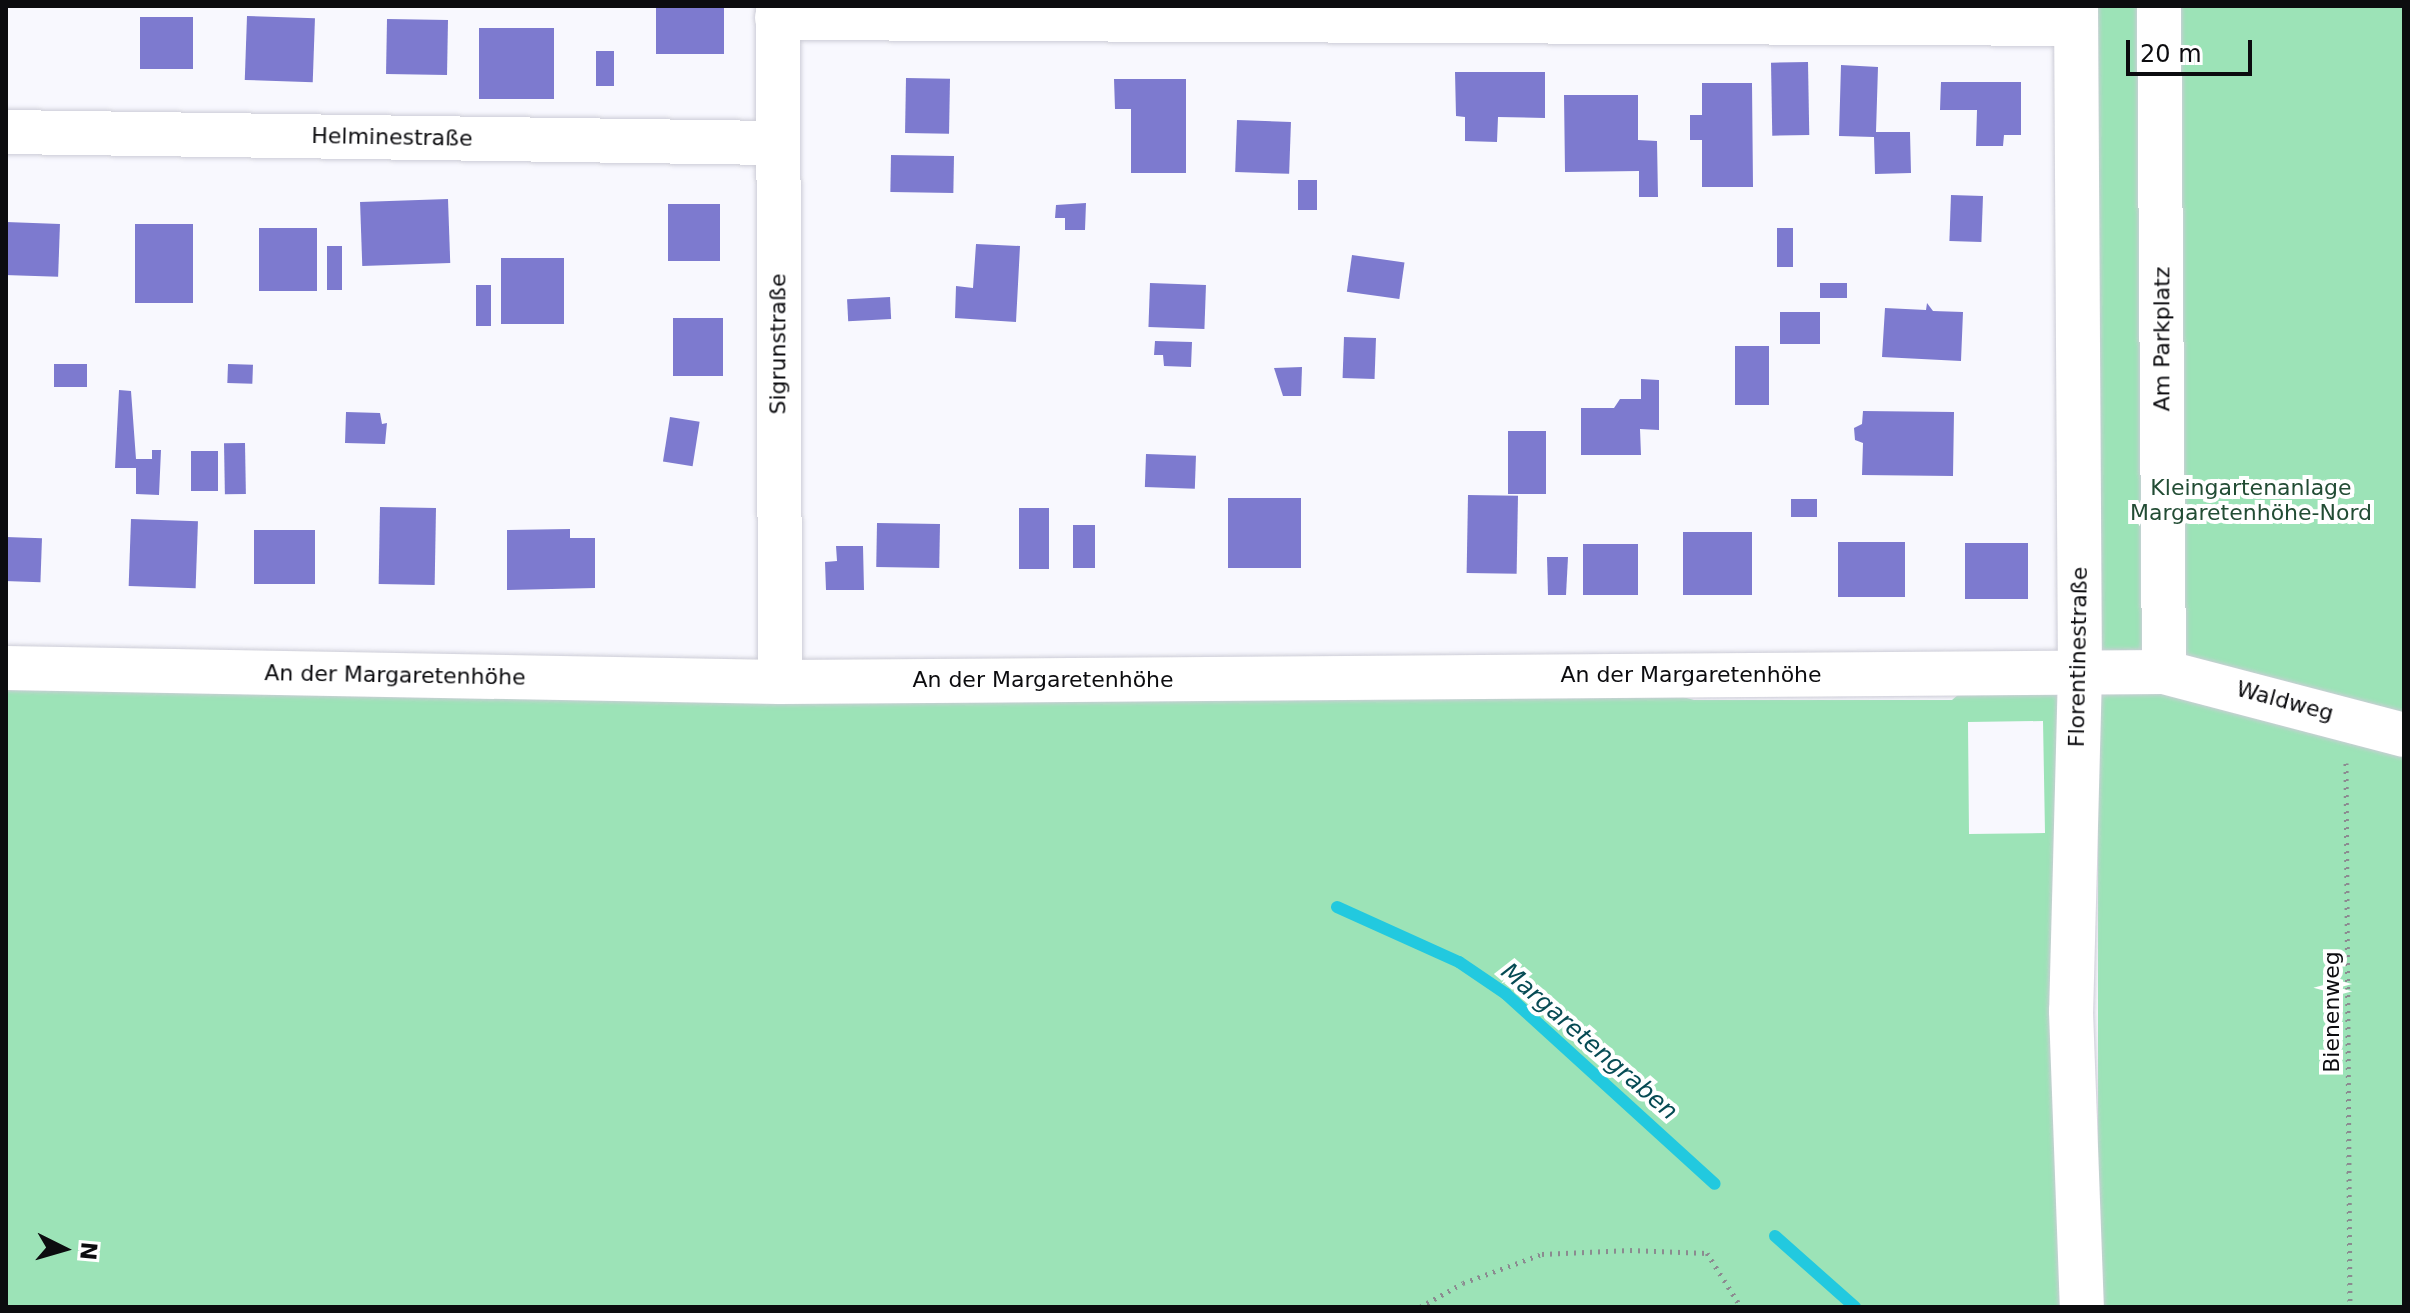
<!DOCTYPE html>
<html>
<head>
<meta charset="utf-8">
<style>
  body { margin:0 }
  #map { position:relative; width:2410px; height:1313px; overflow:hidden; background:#f8f8fe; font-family:"DejaVu Sans",sans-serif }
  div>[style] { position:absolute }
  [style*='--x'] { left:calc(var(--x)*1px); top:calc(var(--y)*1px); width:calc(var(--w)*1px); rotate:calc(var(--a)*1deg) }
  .green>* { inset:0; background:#9ce3b7; transform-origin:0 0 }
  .stream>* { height:12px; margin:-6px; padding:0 6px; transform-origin:6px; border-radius:6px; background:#22c9df }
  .building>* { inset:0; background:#7d7acf; transform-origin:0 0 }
  .path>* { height:5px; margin-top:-2.5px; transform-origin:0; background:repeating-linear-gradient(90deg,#8b8b90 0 2px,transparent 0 8px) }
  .roads { filter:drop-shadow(0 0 2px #ccccd6) drop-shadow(0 0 2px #ccccd6) }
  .minor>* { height:44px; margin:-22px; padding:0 22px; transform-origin:22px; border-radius:22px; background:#fff }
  span { translate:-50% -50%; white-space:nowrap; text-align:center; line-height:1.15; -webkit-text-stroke:8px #fff; paint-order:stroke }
  .street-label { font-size:22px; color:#0c0c0f }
  .park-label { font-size:22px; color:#224c34 }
  .water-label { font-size:24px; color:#064b54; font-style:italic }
  .frame { position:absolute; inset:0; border:8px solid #0c0c0f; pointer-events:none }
  .north { position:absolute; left:24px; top:1209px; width:80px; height:80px; -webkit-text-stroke:6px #fff; paint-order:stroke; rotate:95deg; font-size:22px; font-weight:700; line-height:32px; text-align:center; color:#0c0c0f }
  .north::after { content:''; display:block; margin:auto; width:28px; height:36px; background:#0c0c0f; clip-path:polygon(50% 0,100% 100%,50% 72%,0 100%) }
  .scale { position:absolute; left:2126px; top:40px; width:126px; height:36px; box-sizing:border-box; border:4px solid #0c0c0f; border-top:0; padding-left:10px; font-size:24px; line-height:28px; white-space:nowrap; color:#0c0c0f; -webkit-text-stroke:6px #fff; paint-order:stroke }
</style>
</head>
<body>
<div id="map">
  <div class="green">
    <div style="left:2098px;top:6px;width:306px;height:1301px"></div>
    <div style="clip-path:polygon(evenodd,6px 682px,1638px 685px,1694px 700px,1952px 700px,1965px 689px,2055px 689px,2068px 724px,2069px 1307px,6px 1307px,6px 682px,2043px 721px,2045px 833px,1969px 834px,1968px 722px,2043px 721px)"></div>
  </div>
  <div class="stream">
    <div style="--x:1337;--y:907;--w:134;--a:24.3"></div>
    <div style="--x:1459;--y:962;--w:57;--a:34.2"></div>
    <div style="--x:1506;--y:994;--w:282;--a:42.3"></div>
    <div style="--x:1775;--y:1236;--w:107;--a:41.6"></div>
  </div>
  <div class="building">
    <div style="left:656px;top:6px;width:68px;height:48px"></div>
    <div style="left:247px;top:16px;width:68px;height:64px;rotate:2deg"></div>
    <div style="left:140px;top:17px;width:53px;height:52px"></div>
    <div style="left:387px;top:19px;width:61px;height:55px;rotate:1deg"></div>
    <div style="left:479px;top:28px;width:75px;height:71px"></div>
    <div style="left:596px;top:51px;width:18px;height:35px"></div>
    <div style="left:1808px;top:62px;width:73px;height:37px;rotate:89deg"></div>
    <div style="clip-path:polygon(1841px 65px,1878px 67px,1876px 132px,1910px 132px,1911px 173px,1875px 174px,1874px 137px,1839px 136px)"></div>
    <div style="clip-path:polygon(1455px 72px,1545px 72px,1545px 118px,1498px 117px,1497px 142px,1465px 141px,1465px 117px,1456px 116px)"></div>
    <div style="left:906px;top:78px;width:44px;height:55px;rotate:1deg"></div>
    <div style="clip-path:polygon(1114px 79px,1186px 79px,1186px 173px,1131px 173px,1131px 109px,1115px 109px)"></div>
    <div style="clip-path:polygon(1941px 82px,2021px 82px,2021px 135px,2004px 135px,2003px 146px,1976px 146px,1977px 110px,1940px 110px)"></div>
    <div style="clip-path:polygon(1702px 83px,1752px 83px,1753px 187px,1702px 187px,1702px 140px,1690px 140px,1690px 115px,1702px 115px)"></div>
    <div style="clip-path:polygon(1564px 95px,1638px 95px,1638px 140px,1657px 141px,1658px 197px,1639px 197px,1639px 171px,1565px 172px)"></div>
    <div style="left:1237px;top:120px;width:54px;height:52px;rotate:2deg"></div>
    <div style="left:891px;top:155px;width:63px;height:37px;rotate:1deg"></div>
    <div style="left:1298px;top:180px;width:19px;height:30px"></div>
    <div style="left:1951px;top:195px;width:32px;height:46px;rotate:2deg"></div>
    <div style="left:448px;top:199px;width:64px;height:88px;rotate:88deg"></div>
    <div style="clip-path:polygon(1086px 203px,1085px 230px,1065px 230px,1065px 218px,1055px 218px,1056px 205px)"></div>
    <div style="left:720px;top:204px;width:57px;height:52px;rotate:90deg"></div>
    <div style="left:6px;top:222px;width:54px;height:53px;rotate:2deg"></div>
    <div style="left:135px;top:224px;width:58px;height:79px"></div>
    <div style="left:259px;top:228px;width:58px;height:63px"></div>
    <div style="left:1793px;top:228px;width:39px;height:16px;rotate:90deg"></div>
    <div style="clip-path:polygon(976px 244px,1020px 246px,1016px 322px,955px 318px,956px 286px,973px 288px)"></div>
    <div style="left:327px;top:246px;width:15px;height:44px"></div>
    <div style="left:1352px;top:255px;width:53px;height:37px;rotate:8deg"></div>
    <div style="left:501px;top:258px;width:63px;height:66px"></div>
    <div style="left:1150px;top:283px;width:56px;height:44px;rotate:2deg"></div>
    <div style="left:1820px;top:283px;width:27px;height:15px"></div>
    <div style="left:491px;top:285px;width:41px;height:15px;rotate:90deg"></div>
    <div style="left:890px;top:297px;width:22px;height:43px;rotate:87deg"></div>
    <div style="clip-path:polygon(1927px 303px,1933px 311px,1963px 312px,1961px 361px,1882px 357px,1885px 308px,1926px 310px)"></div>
    <div style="left:1780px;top:312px;width:40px;height:32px"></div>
    <div style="left:673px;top:318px;width:50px;height:58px"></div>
    <div style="left:1344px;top:337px;width:32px;height:41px;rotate:2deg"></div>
    <div style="clip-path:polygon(1155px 341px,1192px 342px,1191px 367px,1164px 366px,1163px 355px,1154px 355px)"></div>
    <div style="left:1735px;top:346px;width:34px;height:59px"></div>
    <div style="left:54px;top:364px;width:33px;height:23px"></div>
    <div style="left:228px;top:364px;width:25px;height:19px;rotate:2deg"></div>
    <div style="clip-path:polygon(1302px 367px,1301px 396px,1283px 396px,1274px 368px)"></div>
    <div style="clip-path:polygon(1641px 379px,1659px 380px,1659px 430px,1640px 429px,1641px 455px,1581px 455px,1581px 408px,1614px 408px,1620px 399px,1641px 399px)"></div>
    <div style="clip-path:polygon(119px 390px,131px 391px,136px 459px,152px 459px,152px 450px,161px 450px,159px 495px,136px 494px,136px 468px,115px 468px)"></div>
    <div style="clip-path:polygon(1863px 411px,1954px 412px,1953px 476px,1862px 475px,1863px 443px,1855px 440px,1854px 428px,1862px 424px)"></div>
    <div style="clip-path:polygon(346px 412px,380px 413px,382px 424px,387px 423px,385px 444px,345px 443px)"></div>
    <div style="left:670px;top:417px;width:30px;height:45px;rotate:9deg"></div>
    <div style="left:1546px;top:431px;width:63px;height:38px;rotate:90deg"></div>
    <div style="left:245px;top:443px;width:51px;height:21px;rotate:89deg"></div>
    <div style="left:191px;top:451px;width:27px;height:40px"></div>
    <div style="left:1146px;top:454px;width:50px;height:33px;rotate:2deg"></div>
    <div style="left:1468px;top:495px;width:50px;height:78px;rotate:1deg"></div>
    <div style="left:1228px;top:498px;width:73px;height:70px"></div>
    <div style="left:1791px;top:499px;width:26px;height:18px"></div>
    <div style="left:380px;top:507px;width:56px;height:77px;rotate:1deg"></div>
    <div style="left:1019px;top:508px;width:30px;height:61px"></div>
    <div style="left:131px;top:519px;width:67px;height:67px;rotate:2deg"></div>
    <div style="left:877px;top:523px;width:63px;height:44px;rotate:1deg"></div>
    <div style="left:1073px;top:525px;width:22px;height:43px"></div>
    <div style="clip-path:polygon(570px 529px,570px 538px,595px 538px,595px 588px,507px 590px,507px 530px)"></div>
    <div style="left:254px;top:530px;width:61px;height:54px"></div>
    <div style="left:1683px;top:532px;width:69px;height:63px"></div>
    <div style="left:6px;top:537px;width:36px;height:44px;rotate:2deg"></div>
    <div style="left:1838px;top:542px;width:67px;height:55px"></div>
    <div style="left:1965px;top:543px;width:63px;height:56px"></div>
    <div style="left:1583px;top:544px;width:55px;height:51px"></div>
    <div style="clip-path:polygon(836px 546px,863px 546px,864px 590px,826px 590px,825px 562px,837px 561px)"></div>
    <div style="clip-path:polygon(1547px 557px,1568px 557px,1566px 595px,1548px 595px)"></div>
  </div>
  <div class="path">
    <div style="--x:2346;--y:763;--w:544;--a:89.58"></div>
    <div style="--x:1420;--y:1307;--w:49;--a:-29.2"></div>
    <div style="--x:1463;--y:1283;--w:84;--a:-20.2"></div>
    <div style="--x:1542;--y:1254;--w:88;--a:-2.6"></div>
    <div style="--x:1630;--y:1250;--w:77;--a:2.2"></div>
    <div style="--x:1707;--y:1253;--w:64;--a:57.8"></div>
  </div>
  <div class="roads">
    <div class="minor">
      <div style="--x:778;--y:6;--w:676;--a:89.83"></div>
      <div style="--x:2076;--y:6;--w:667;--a:89.66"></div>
      <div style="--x:2080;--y:673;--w:338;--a:91.5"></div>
      <div style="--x:2071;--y:1011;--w:296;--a:87.9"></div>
      <div style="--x:2159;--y:6;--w:666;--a:89.57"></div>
      <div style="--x:777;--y:18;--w:1299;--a:0.26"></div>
      <div style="--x:6;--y:132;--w:771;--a:0.82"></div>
      <div style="--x:6;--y:668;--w:774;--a:1.04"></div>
      <div style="--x:780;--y:682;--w:1384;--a:-0.41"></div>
      <div style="--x:2164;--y:672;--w:248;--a:14.7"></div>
    </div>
  </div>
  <div class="street-label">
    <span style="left:392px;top:137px;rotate:1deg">Helminestraße</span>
    <span style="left:2162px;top:339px;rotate:-90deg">Am Parkplatz</span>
    <span style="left:778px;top:344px;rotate:-90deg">Sigrunstraße</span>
    <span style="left:2078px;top:657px;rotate:-89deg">Florentinestraße</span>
    <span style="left:395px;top:675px;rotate:1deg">An der Margaretenhöhe</span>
    <span style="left:1691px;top:675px">An der Margaretenhöhe</span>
    <span style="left:1043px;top:680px">An der Margaretenhöhe</span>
    <span style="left:2285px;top:701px;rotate:15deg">Waldweg</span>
    <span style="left:2332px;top:1012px;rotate:-90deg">Bienenweg</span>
  </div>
  <div class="park-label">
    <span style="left:2251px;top:500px">Kleingartenanlage<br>Margaretenhöhe-Nord</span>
  </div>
  <div class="water-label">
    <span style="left:1589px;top:1042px;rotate:41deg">Margaretengraben</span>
  </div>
  <div class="frame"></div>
  <div class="north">N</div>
  <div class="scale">20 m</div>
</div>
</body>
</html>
